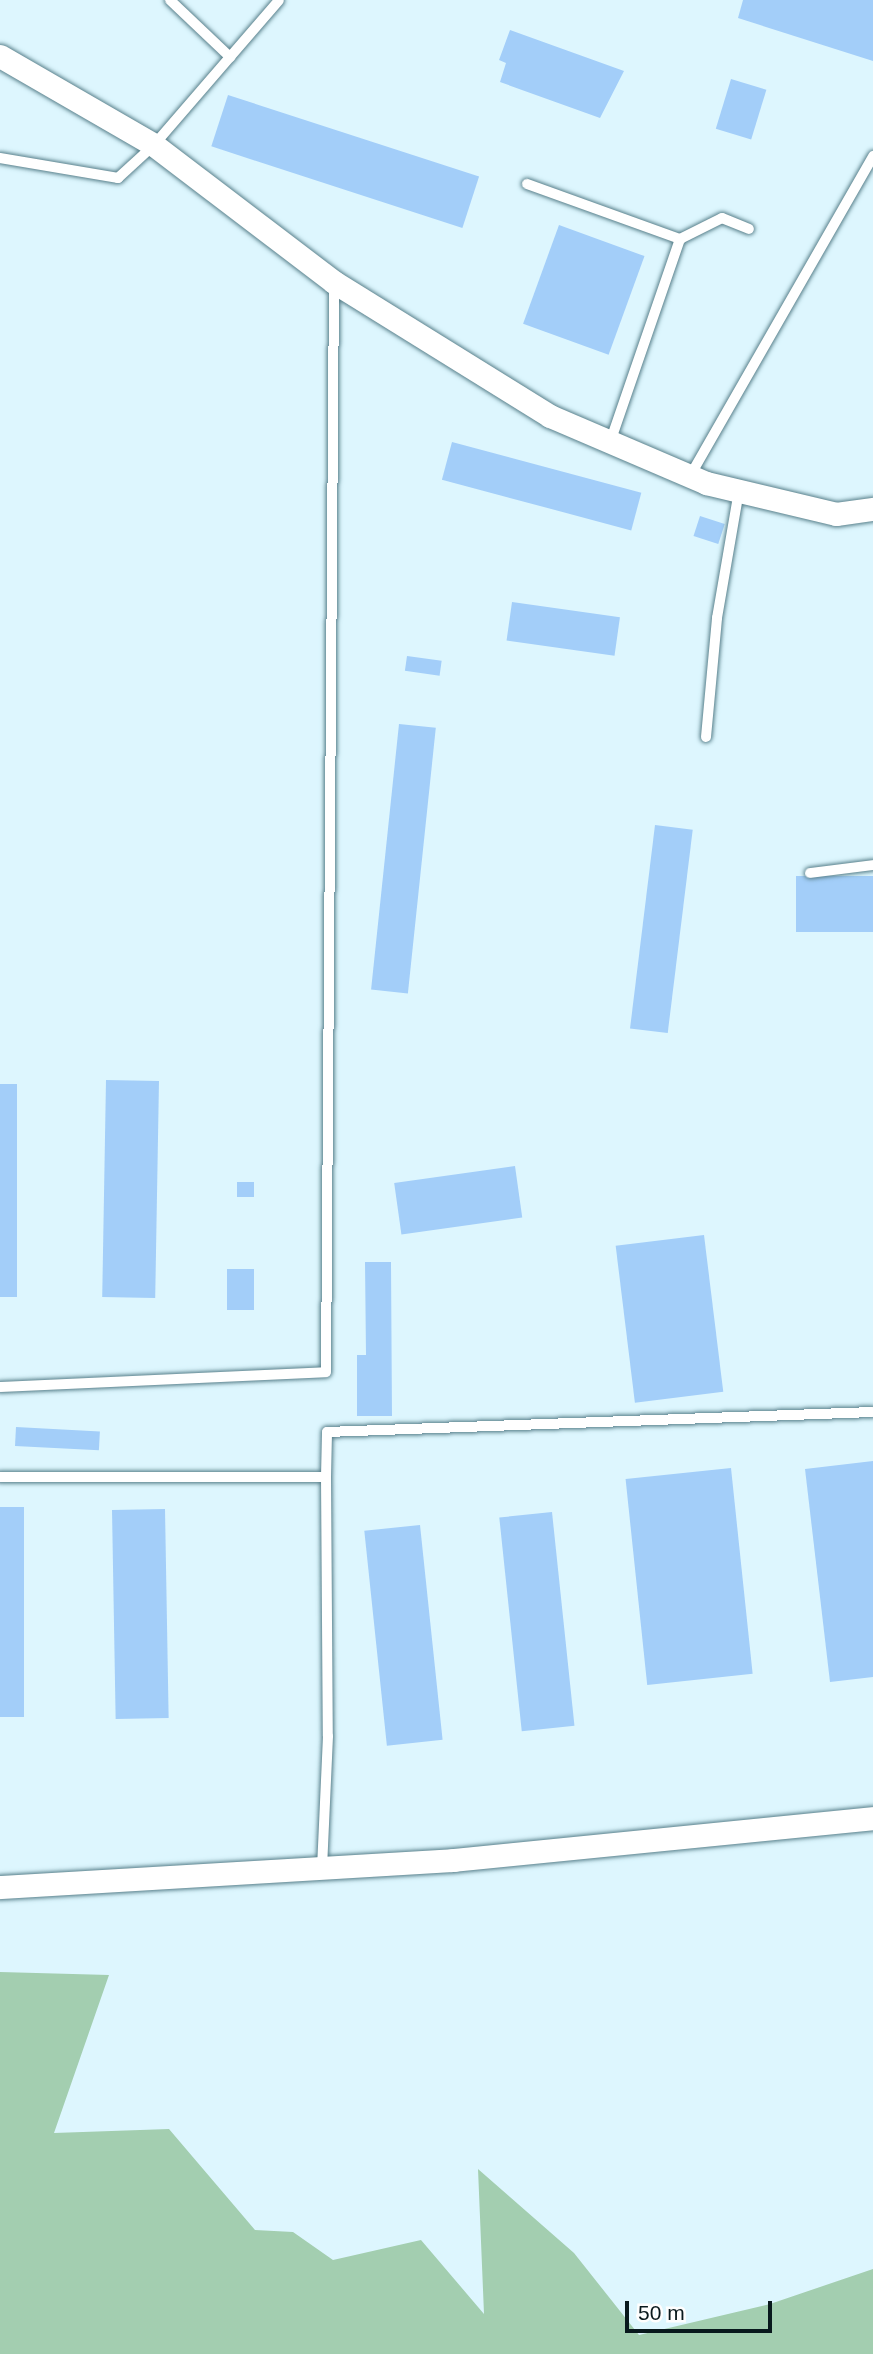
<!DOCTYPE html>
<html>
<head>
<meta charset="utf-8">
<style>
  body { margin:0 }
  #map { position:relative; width:873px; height:2354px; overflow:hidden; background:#ddf6fe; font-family:Helvetica,sans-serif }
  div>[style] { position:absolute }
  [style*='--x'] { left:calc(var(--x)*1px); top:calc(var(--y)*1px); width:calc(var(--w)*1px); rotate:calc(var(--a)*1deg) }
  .green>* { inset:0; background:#a3ceb0 }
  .building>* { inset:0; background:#a3cef9; transform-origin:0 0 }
  .roads { filter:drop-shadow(0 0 2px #58808b) drop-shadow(0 0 2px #58808b) }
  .lane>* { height:10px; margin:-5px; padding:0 5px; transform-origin:5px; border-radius:5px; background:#fff }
  .street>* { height:23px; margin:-11.5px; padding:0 11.5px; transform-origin:11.5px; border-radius:11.5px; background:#fff }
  span { translate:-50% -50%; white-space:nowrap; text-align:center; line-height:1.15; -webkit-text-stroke:7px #fefefe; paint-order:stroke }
  .scale { position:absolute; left:625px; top:2301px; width:147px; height:32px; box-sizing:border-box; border:4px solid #09191d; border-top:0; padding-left:9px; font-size:21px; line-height:24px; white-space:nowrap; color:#09191d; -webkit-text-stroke:5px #fefefe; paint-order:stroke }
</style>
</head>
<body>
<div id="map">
  <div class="green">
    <div style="clip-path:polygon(0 1972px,109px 1975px,54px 2133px,169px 2129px,255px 2230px,293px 2232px,333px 2260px,421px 2240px,484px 2314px,478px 2169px,574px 2253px,639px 2335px,770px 2304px,873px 2269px,873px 2354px,0 2354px)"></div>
  </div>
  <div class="building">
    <div style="clip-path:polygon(743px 0,873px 0,873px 61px,738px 18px)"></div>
    <div style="clip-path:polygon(510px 30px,624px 71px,600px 118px,500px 82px,506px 63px,499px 60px)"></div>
    <div style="left:731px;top:79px;width:37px;height:52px;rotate:17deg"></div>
    <div style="left:228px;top:95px;width:264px;height:54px;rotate:18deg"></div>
    <div style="left:559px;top:225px;width:91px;height:105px;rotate:20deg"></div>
    <div style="left:452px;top:442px;width:196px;height:39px;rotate:15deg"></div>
    <div style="left:700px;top:516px;width:26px;height:21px;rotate:18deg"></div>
    <div style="left:512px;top:602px;width:109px;height:39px;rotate:8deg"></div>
    <div style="left:407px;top:656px;width:35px;height:15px;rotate:8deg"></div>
    <div style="left:399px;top:724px;width:37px;height:267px;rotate:6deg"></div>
    <div style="left:655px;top:825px;width:38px;height:205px;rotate:7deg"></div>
    <div style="left:873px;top:876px;width:56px;height:77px;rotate:90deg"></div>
    <div style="left:106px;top:1080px;width:53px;height:217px;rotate:1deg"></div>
    <div style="left:0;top:1084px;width:17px;height:213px"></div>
    <div style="left:515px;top:1166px;width:52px;height:122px;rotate:82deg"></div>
    <div style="left:237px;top:1182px;width:17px;height:15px"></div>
    <div style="left:704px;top:1235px;width:158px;height:89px;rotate:83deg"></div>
    <div style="clip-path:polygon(365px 1262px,391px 1262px,392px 1416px,357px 1416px,357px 1355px,366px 1355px)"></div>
    <div style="left:227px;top:1269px;width:27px;height:41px"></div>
    <div style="left:16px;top:1427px;width:84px;height:19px;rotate:3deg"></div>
    <div style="clip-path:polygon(873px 1461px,873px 1677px,830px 1682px,805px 1469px)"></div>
    <div style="left:731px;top:1468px;width:207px;height:106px;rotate:84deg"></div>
    <div style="left:0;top:1507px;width:24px;height:210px"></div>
    <div style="left:165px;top:1509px;width:209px;height:53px;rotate:89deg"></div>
    <div style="left:552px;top:1512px;width:215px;height:53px;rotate:84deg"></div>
    <div style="left:420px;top:1525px;width:216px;height:56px;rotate:84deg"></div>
  </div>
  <div class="roads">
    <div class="lane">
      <div style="--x:170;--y:0;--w:83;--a:43.5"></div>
      <div style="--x:0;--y:158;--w:120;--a:9.6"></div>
      <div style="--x:118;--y:178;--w:49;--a:-42.5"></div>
      <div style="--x:154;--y:145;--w:191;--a:-49.2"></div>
      <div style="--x:527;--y:184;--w:163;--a:19.8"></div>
      <div style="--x:680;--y:239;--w:215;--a:109"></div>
      <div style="--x:680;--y:239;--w:47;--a:-26.6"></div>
      <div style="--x:722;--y:218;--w:29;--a:22"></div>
      <div style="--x:690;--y:476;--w:369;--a:-60.2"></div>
      <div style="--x:706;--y:737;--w:120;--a:-84.7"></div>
      <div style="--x:717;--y:618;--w:129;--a:-80.2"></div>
      <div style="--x:810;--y:873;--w:64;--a:-7.2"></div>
      <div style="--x:0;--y:1387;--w:326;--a:-2.6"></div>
      <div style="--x:326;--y:1372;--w:1090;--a:-89.58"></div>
      <div style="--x:0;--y:1477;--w:326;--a:0"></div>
      <div style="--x:326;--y:1477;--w:259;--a:89.6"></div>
      <div style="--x:328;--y:1736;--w:134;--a:92.6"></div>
      <div style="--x:326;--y:1477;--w:45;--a:-88.7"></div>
      <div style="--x:327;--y:1432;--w:546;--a:-2.1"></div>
    </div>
    <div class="street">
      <div style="--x:0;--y:56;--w:178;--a:30"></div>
      <div style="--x:154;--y:145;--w:226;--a:37.3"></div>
      <div style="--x:334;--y:282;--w:254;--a:31.8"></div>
      <div style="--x:550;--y:416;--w:170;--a:23.2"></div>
      <div style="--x:706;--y:483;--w:134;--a:13.4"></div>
      <div style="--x:836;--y:514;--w:37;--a:-8"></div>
      <div style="--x:0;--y:1887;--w:454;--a:-3.4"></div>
      <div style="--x:453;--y:1860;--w:422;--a:-5.7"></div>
    </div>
  </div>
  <div class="scale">50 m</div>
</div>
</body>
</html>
